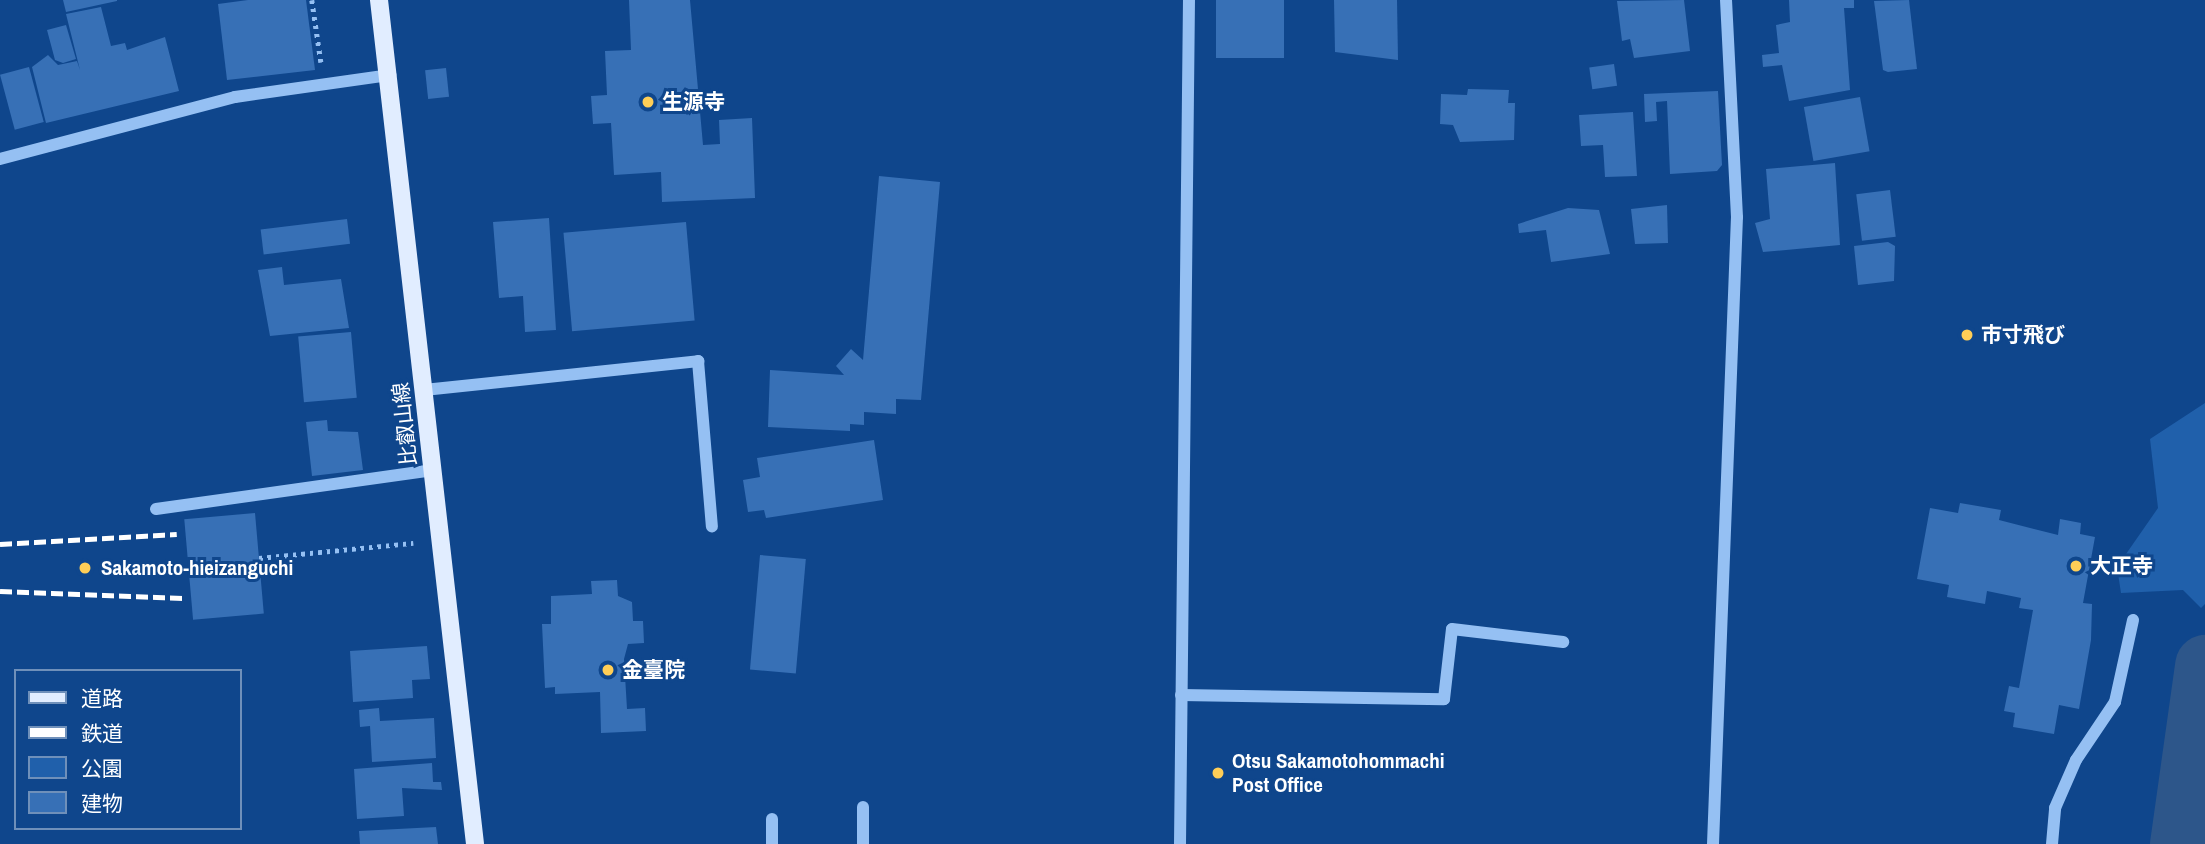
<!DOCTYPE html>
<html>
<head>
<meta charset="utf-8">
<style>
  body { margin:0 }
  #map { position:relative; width:2205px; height:844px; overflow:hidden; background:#0f468c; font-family:"Archivo Narrow","Noto Sans JP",sans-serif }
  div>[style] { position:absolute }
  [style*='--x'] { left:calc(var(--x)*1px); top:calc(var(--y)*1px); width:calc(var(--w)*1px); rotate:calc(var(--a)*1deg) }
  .green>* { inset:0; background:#2060ab }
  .river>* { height:61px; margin:-30.5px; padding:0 30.5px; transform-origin:30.5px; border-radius:30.5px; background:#2d568a }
  .building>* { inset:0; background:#3770b6; transform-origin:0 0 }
  .path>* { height:4.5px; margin-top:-2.25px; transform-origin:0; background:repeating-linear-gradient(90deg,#95c0f3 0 3.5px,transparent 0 8.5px) }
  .minor>* { height:12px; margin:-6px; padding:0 6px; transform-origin:6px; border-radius:6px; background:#95c0f3 }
  .major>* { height:18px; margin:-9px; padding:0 9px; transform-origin:9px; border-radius:9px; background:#e1edff }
  .rail>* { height:5px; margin-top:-2.5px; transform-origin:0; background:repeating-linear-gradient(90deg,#fff 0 12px,transparent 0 17px) }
  .dots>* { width:19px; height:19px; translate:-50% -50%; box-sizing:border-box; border:4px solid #0f468c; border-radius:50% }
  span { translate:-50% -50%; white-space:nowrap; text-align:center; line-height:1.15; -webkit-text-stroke:6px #0f468c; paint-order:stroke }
  .poi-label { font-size:21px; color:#fff; font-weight:700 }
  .left { translate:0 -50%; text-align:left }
  .street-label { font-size:21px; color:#fff }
  .legend { position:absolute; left:14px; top:669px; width:228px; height:161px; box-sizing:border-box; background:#0f468c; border:2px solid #6f90ba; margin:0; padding:9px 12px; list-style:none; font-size:21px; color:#fff }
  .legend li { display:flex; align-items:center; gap:14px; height:35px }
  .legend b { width:35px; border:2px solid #6f90ba }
</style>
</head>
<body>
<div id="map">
  <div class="green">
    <div style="clip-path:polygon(2205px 403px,2205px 604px,2201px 608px,2183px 590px,2121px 593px,2117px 567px,2158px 508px,2150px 439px)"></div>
  </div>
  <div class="river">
    <div style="--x:2180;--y:844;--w:181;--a:-82"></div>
  </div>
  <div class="building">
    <div style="clip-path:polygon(63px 0,117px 0,117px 1px,66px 12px)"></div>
    <div style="clip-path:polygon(248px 0,306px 0,315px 70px,227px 80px,218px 4px)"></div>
    <div style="clip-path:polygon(629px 0,690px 0,703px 145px,720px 144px,719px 120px,752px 118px,755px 198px,662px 202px,661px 172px,614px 175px,611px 123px,593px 124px,591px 96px,607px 95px,605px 51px,631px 50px)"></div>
    <div style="left:1216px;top:0;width:68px;height:58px"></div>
    <div style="clip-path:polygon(1334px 0,1397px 0,1398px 60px,1335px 52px)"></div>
    <div style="clip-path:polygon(1684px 0,1690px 51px,1634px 58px,1630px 39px,1622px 41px,1617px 1px)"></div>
    <div style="clip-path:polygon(1789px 0,1854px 0,1854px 8px,1844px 8px,1850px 90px,1789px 101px,1782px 65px,1763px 67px,1762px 55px,1779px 53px,1776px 25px,1790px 22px)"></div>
    <div style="clip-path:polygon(1909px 0,1917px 69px,1888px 72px,1883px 70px,1874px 1px)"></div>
    <div style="clip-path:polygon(101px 7px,111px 46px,125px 43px,127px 50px,165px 37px,179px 91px,46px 123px,32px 67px,48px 55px,58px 65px,77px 61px,80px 70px,66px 14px)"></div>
    <div style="clip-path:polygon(66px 25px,76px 59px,63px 63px,55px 60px,47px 30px)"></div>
    <div style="left:1614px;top:64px;width:22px;height:25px;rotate:82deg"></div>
    <div style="left:29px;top:67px;width:57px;height:30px;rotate:75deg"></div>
    <div style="left:446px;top:68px;width:29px;height:21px;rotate:84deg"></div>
    <div style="clip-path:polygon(1468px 89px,1509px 90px,1508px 103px,1515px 103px,1514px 140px,1460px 142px,1453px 125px,1440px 124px,1441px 94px,1467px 95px)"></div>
    <div style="clip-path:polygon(1718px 91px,1722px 165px,1717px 171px,1670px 174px,1667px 101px,1656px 102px,1657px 121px,1645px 122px,1644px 94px)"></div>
    <div style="left:1860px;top:97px;width:55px;height:57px;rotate:80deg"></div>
    <div style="clip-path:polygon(1633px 112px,1637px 176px,1605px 177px,1603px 145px,1581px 146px,1579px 115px)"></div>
    <div style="clip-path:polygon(1835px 163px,1840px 245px,1763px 252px,1755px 223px,1770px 219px,1766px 169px)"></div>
    <div style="clip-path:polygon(879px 176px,940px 182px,921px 400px,896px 399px,896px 414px,864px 412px,864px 425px,850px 424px,850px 431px,768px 427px,770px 370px,844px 375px,836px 366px,851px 349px,863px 360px)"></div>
    <div style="left:1890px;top:190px;width:47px;height:34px;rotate:83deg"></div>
    <div style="clip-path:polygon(1667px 205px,1668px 243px,1635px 244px,1631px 209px)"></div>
    <div style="clip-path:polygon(1568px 208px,1599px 210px,1610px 254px,1551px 262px,1546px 230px,1519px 233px,1518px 224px)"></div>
    <div style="clip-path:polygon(549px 218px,556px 330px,525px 332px,523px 296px,499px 298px,493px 222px)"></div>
    <div style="left:347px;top:219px;width:25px;height:87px;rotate:83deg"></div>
    <div style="left:686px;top:222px;width:99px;height:123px;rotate:85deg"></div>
    <div style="clip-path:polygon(1888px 242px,1895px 246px,1894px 281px,1858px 285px,1854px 246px)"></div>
    <div style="clip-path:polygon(282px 267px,284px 285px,341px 279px,349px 328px,270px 336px,258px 270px)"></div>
    <div style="left:351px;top:332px;width:66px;height:53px;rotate:85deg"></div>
    <div style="clip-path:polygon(327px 420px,328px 431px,358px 432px,363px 470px,312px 476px,306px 422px)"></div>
    <div style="clip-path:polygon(874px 440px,883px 500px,766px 518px,764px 510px,748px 512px,743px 480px,760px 477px,757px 458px)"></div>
    <div style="clip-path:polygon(1960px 503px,2001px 510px,1999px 520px,2058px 535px,2060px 519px,2081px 523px,2080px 534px,2095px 537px,2083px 603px,2092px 604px,2091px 640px,2079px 709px,2059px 705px,2054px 734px,2013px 727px,2015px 713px,2004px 711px,2009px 686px,2019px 688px,2033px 610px,2019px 608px,2021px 598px,1987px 591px,1985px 604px,1947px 597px,1949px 585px,1917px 579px,1930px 508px,1958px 513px)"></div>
    <div style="left:255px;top:513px;width:101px;height:71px;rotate:85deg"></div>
    <div style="left:760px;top:555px;width:46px;height:115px;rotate:5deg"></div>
    <div style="clip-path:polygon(617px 580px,618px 596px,632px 602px,633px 621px,643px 621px,644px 643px,628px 644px,624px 659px,627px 709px,645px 708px,646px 731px,601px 733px,600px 692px,555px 694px,555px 687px,545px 688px,542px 624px,551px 624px,551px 596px,592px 594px,591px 581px)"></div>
    <div style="clip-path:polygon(427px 646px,430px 679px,412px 680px,413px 698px,353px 702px,350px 651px)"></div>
    <div style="clip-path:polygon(379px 708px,380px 721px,434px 718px,436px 758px,372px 762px,370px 726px,360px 727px,359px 710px)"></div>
    <div style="clip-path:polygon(432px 763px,433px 782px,441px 782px,442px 790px,402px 788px,404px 816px,357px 819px,354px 769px)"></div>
    <div style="clip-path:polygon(436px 827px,438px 844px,360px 844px,359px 831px)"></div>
  </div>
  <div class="path">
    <div style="--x:312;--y:0;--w:63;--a:81.7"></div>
    <div style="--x:259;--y:558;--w:155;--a:-5.6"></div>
  </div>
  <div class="minor">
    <div style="--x:0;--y:159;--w:243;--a:-14.8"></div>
    <div style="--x:235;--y:97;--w:157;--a:-8.1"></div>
    <div style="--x:424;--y:390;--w:276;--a:-6"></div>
    <div style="--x:698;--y:361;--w:166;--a:85.2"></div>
    <div style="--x:156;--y:509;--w:280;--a:-8"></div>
    <div style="--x:1181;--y:695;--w:263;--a:0.9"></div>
    <div style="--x:1444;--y:699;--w:70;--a:-83.5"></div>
    <div style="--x:1452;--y:629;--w:112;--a:6.7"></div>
    <div style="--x:772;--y:819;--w:25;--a:90"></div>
    <div style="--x:863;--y:844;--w:37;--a:-90"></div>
    <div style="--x:1180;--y:844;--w:844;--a:-89.39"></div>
    <div style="--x:1713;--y:844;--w:627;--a:-87.81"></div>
    <div style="--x:1737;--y:217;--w:217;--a:-92.9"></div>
    <div style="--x:2052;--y:844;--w:36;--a:-85"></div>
    <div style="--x:2055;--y:808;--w:52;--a:-66.4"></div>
    <div style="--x:2076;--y:760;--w:70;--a:-56.1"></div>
    <div style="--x:2115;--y:702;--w:84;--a:-77.6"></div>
  </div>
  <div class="major">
    <div style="--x:379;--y:0;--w:849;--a:83.51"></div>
  </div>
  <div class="rail">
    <div style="--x:0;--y:544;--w:177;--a:-3.2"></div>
    <div style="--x:0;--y:591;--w:183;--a:2.2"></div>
  </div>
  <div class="dots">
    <div style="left:648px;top:102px;background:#ffce57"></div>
    <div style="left:1967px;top:335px;background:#ffce57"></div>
    <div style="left:2076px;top:566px;background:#ffce57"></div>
    <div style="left:85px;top:568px;background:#ffce57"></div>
    <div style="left:608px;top:670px;background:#ffce57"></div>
    <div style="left:1218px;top:773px;background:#ffce57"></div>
  </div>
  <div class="poi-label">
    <span class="left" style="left:662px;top:102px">生源寺</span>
    <span class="left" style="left:1981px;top:335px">市寸飛び</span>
    <span class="left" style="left:2090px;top:566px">大正寺</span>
    <span class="left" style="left:101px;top:568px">Sakamoto-hieizanguchi</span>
    <span class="left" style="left:622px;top:670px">金臺院</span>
    <span class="left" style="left:1232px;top:773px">Otsu Sakamotohommachi<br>Post Office</span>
  </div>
  <div class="street-label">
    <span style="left:405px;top:424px;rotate:-96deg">比叡山線</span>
  </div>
  <ul class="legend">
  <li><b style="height:9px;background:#e1edff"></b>道路</li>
  <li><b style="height:9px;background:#fff"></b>鉄道</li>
  <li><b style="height:19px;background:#2060ab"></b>公園</li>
  <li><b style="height:19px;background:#3770b6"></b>建物</li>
  </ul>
</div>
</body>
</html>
